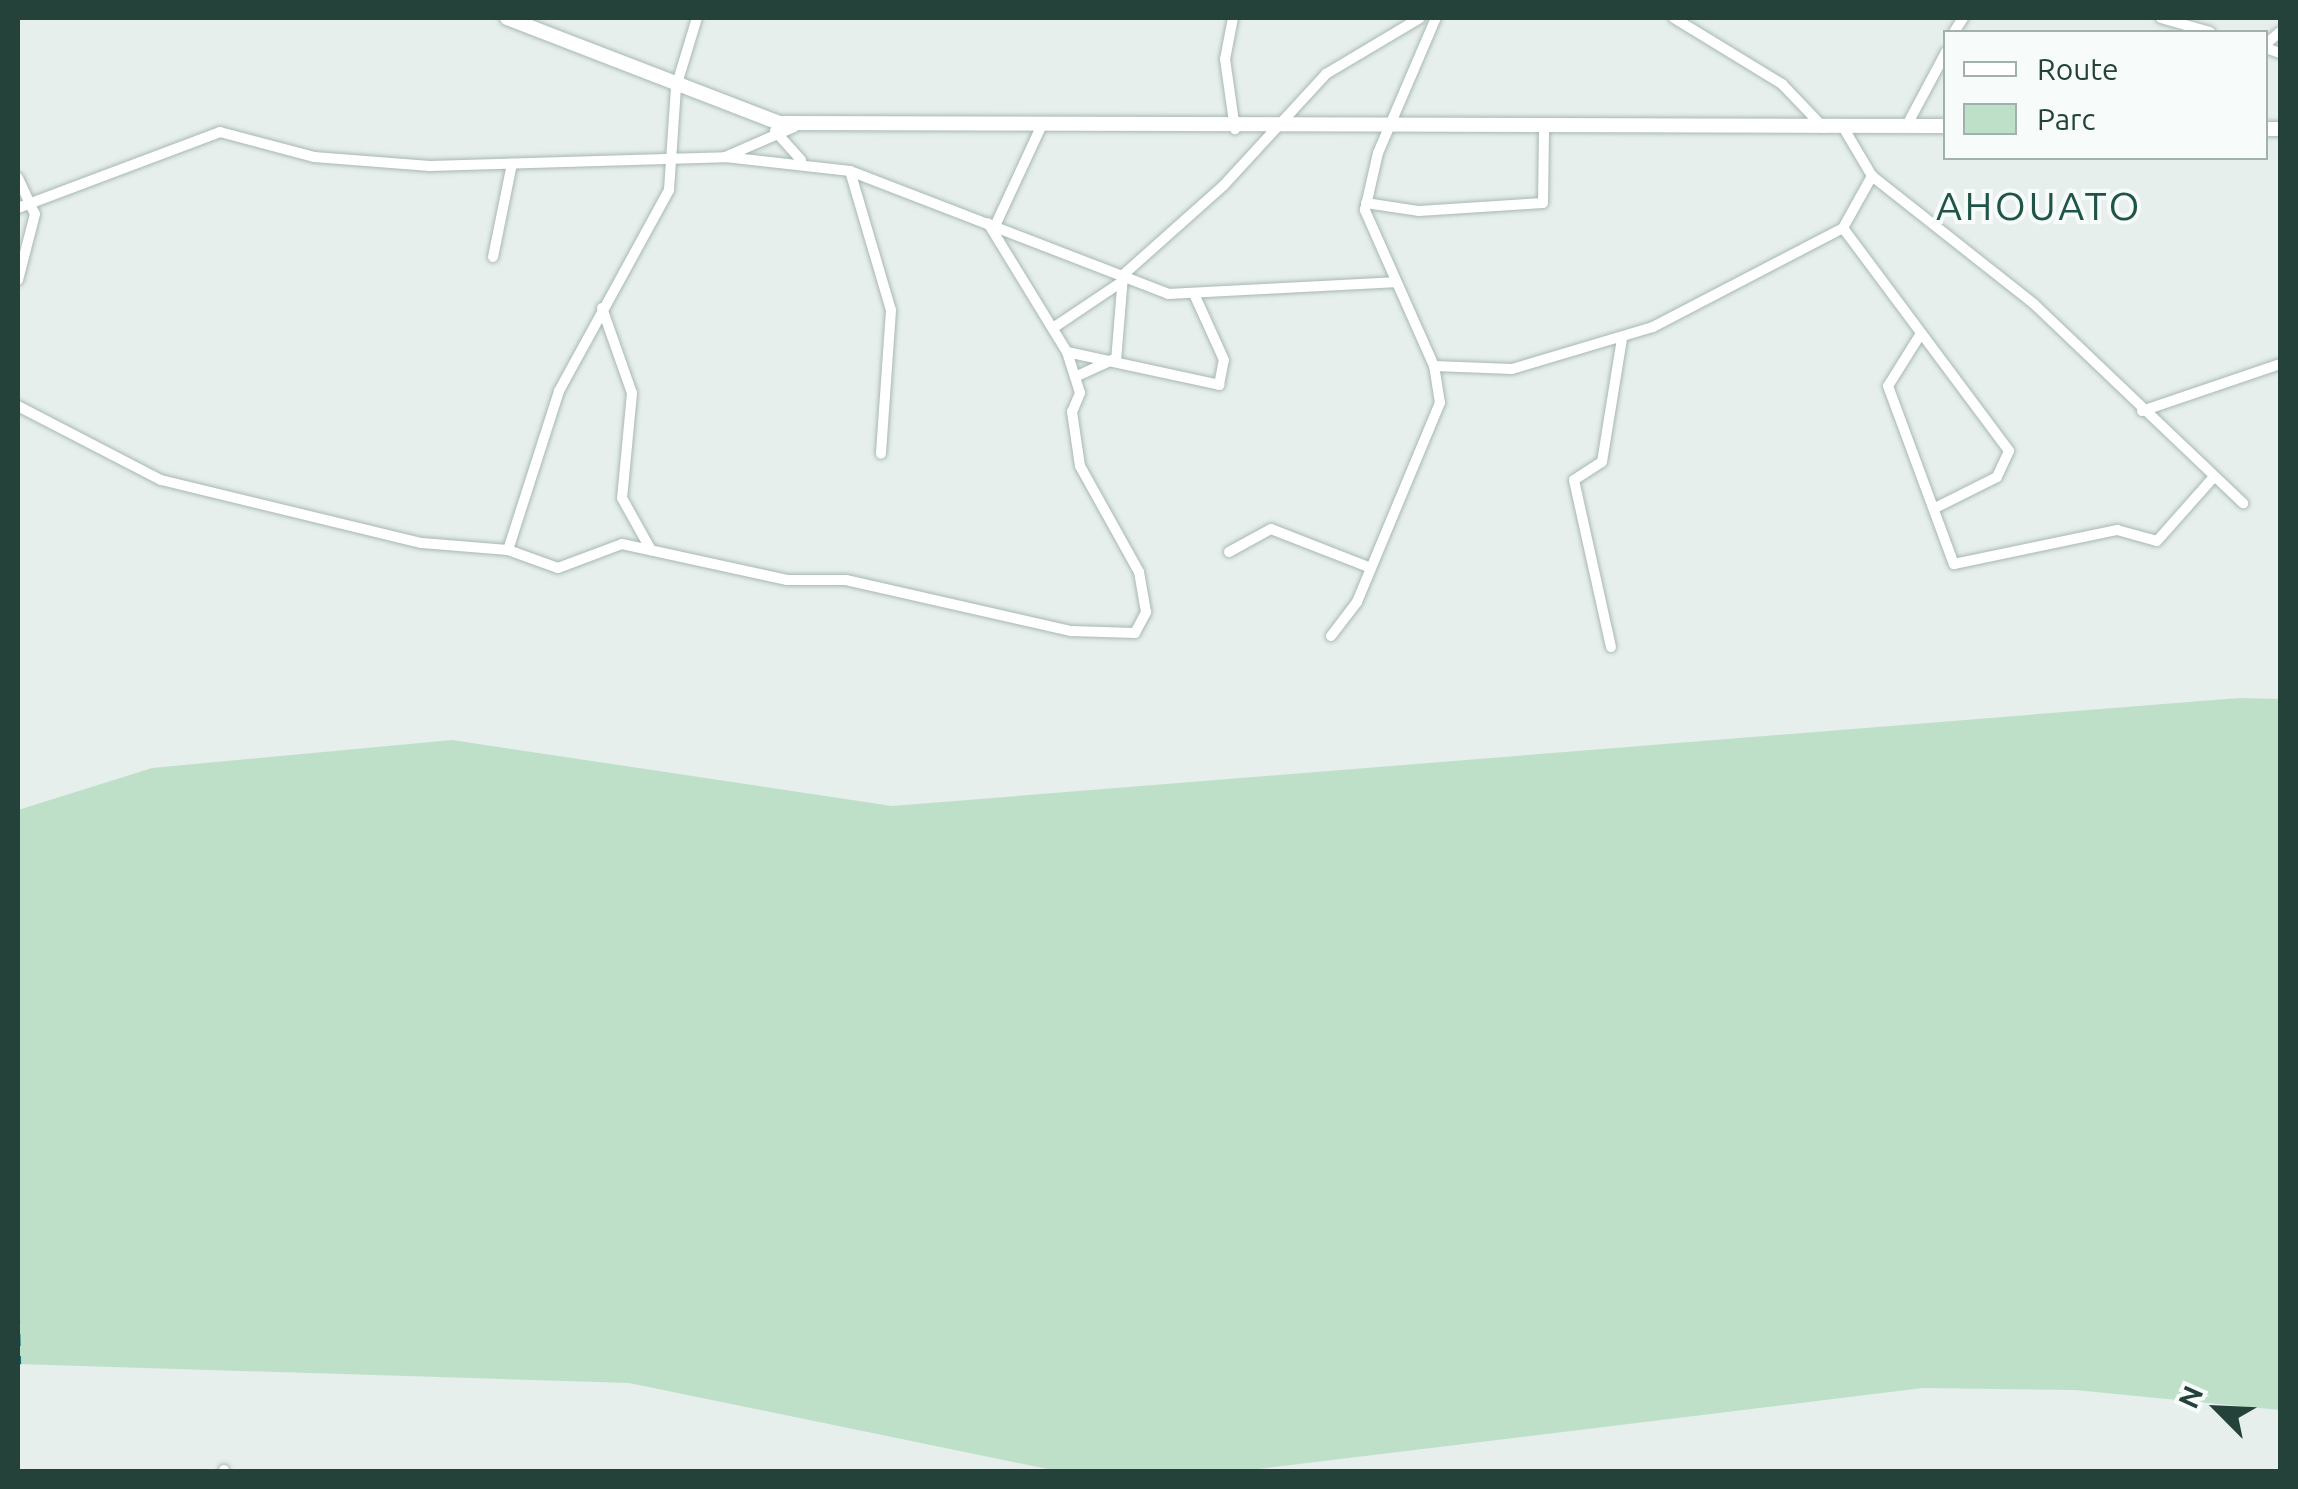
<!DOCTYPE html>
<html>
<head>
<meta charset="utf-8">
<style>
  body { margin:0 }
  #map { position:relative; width:2298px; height:1489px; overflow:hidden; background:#e6efeb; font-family:Ubuntu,sans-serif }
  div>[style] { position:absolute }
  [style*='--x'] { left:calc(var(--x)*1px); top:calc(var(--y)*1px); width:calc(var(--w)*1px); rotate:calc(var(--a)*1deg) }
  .green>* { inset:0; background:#bfe0c8 }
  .ferry>* { height:2.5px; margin-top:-1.25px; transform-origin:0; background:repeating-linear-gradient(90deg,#1c6f80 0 12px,transparent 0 22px) }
  .roads { filter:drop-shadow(0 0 2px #a8b8b2) drop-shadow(0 0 2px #a8b8b2) }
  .street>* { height:10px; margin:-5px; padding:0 5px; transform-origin:5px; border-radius:5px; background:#fff }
  .secondary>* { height:14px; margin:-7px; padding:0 7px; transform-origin:7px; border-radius:7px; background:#fff }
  span { translate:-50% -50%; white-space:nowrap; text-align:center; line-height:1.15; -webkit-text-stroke:8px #f7fbf9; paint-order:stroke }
  .quarter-label { font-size:40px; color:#1f5548; letter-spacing:2.5px }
  .frame { position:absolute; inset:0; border:20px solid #24423a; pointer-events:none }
  .legend { position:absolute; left:1943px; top:30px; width:325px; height:130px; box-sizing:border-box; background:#f7fbf9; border:2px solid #a3b1ad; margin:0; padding:12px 18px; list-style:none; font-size:30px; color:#24423a }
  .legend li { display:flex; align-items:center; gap:20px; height:50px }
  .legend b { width:50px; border:2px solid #a3b1ad }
  .north { position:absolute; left:2168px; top:1359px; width:100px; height:100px; -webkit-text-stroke:8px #f7fbf9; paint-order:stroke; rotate:294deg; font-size:28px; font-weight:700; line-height:40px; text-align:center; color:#24423a }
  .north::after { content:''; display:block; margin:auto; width:35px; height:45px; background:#24423a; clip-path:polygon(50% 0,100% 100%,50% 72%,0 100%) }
</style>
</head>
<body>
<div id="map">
  <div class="green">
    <div style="clip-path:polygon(2239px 698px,2280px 699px,2280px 1410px,2075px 1390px,1923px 1388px,1242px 1471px,1062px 1472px,629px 1383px,18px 1364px,18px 810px,152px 768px,452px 740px,892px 806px)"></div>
  </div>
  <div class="ferry">
    <div style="--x:18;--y:1290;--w:74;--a:88.5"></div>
  </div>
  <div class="roads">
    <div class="street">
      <div style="--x:1233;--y:18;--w:42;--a:101"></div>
      <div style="--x:1225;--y:59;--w:71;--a:81.9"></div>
      <div style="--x:1674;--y:18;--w:127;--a:31.4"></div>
      <div style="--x:1782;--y:84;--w:61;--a:46.3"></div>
      <div style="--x:2161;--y:18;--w:51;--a:15.9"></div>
      <div style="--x:1954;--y:32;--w:17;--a:-57"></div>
      <div style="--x:2266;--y:44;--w:18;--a:-41"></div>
      <div style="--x:2266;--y:48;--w:15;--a:20"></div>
      <div style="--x:1907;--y:125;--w:83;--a:-61.9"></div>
      <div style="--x:1843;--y:127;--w:57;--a:59.4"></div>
      <div style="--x:1872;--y:176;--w:206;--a:38.3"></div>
      <div style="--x:2034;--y:304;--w:289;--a:43.6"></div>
      <div style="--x:775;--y:131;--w:39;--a:48"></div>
      <div style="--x:725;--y:157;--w:126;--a:6.4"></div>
      <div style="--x:850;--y:171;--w:341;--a:21.1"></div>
      <div style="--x:1168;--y:294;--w:226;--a:-3"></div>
      <div style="--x:850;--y:171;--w:145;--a:73.6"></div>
      <div style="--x:891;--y:310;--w:144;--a:94"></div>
      <div style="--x:18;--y:178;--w:40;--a:65"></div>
      <div style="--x:35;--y:214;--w:68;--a:104.4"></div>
      <div style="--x:1366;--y:203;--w:54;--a:8.6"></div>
      <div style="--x:1419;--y:211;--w:124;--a:-3.7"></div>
      <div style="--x:1543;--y:203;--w:74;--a:-89.2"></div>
      <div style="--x:18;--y:208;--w:216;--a:-20.6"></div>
      <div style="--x:220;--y:132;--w:97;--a:14.9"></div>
      <div style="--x:314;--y:157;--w:116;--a:4.4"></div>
      <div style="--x:430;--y:166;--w:295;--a:-1.7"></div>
      <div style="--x:725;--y:157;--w:75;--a:-23.5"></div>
      <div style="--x:995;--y:226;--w:107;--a:-65.1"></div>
      <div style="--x:1843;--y:228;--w:278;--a:53.3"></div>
      <div style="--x:2009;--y:451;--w:29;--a:115"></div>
      <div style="--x:1997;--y:477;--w:67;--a:153.4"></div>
      <div style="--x:493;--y:257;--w:95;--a:-78.5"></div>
      <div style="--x:602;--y:308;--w:90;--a:70.6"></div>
      <div style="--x:632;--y:393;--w:105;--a:95.4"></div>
      <div style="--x:622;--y:498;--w:60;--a:60.9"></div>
      <div style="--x:1053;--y:328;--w:81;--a:-33.9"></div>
      <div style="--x:1920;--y:335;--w:60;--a:122.1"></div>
      <div style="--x:1888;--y:386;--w:190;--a:69.7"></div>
      <div style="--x:1954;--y:564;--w:167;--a:-11.8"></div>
      <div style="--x:2117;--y:530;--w:41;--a:15.4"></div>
      <div style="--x:2157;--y:541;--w:83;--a:-48.4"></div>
      <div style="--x:1067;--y:352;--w:156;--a:12.2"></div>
      <div style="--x:1219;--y:385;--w:25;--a:-79"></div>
      <div style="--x:1224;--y:360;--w:72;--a:-114.4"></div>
      <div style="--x:1116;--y:361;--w:86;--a:-85.3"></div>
      <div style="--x:1123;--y:275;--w:135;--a:-41.7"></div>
      <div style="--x:1224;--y:185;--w:151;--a:-47.4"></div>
      <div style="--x:1326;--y:74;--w:109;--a:-30.8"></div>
      <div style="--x:1434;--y:366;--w:78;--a:2.2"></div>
      <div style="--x:1512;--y:369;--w:147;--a:-16.6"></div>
      <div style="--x:1653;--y:327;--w:214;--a:-27.5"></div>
      <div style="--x:1843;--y:228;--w:60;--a:-60.9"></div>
      <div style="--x:1075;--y:377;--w:41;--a:-24.7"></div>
      <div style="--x:18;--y:406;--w:161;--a:27.4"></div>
      <div style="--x:161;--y:480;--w:268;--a:13.6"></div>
      <div style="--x:422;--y:543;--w:86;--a:4.7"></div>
      <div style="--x:508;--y:550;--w:53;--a:19.8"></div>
      <div style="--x:558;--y:568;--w:68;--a:-20.6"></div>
      <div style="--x:622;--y:544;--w:169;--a:12.3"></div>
      <div style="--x:787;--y:580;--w:59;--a:0"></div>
      <div style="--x:846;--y:580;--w:231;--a:12.8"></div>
      <div style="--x:1071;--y:631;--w:64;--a:1.8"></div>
      <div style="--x:1135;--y:633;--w:24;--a:-62"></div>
      <div style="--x:1146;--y:612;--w:41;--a:-99.9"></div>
      <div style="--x:1139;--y:572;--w:121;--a:-119.1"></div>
      <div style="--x:1080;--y:466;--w:55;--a:-98.4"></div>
      <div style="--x:1072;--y:412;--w:21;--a:-67"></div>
      <div style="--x:1080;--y:393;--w:43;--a:-107.6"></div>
      <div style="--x:1067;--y:352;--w:151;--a:-121.5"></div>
      <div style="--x:2142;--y:411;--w:146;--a:-18.8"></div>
      <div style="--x:508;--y:550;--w:167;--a:-72.2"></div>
      <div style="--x:559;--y:391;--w:229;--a:-61.3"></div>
      <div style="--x:669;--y:190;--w:103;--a:-86.1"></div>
      <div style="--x:676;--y:87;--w:72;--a:-73.1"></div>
      <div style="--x:1229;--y:552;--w:48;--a:-28.7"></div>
      <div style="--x:1271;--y:529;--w:107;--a:21.3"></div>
      <div style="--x:1331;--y:636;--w:43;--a:-52.6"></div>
      <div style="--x:1357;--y:602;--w:216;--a:-67.4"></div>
      <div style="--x:1440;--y:403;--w:37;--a:-99"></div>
      <div style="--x:1434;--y:366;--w:171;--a:-113.9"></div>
      <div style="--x:1365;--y:210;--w:58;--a:-77.2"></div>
      <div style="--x:1378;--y:153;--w:147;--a:-66.8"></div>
      <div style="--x:1611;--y:647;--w:171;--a:-102.5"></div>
      <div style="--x:1574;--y:480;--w:33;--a:-33"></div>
      <div style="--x:1602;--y:462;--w:125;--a:-80.8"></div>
      <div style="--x:224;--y:1470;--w:2;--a:90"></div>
    </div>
    <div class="secondary">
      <div style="--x:507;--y:18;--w:292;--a:21.1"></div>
      <div style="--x:779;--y:123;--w:1167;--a:0.15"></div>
      <div style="--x:2266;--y:129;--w:14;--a:0"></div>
    </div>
  </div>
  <div class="quarter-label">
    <span style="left:2039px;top:206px">AHOUATO</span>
  </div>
  <div class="frame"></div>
  <ul class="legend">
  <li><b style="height:12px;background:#fff"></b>Route</li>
  <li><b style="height:28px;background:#bfe0c8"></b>Parc</li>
  </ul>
  <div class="north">N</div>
</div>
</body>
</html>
